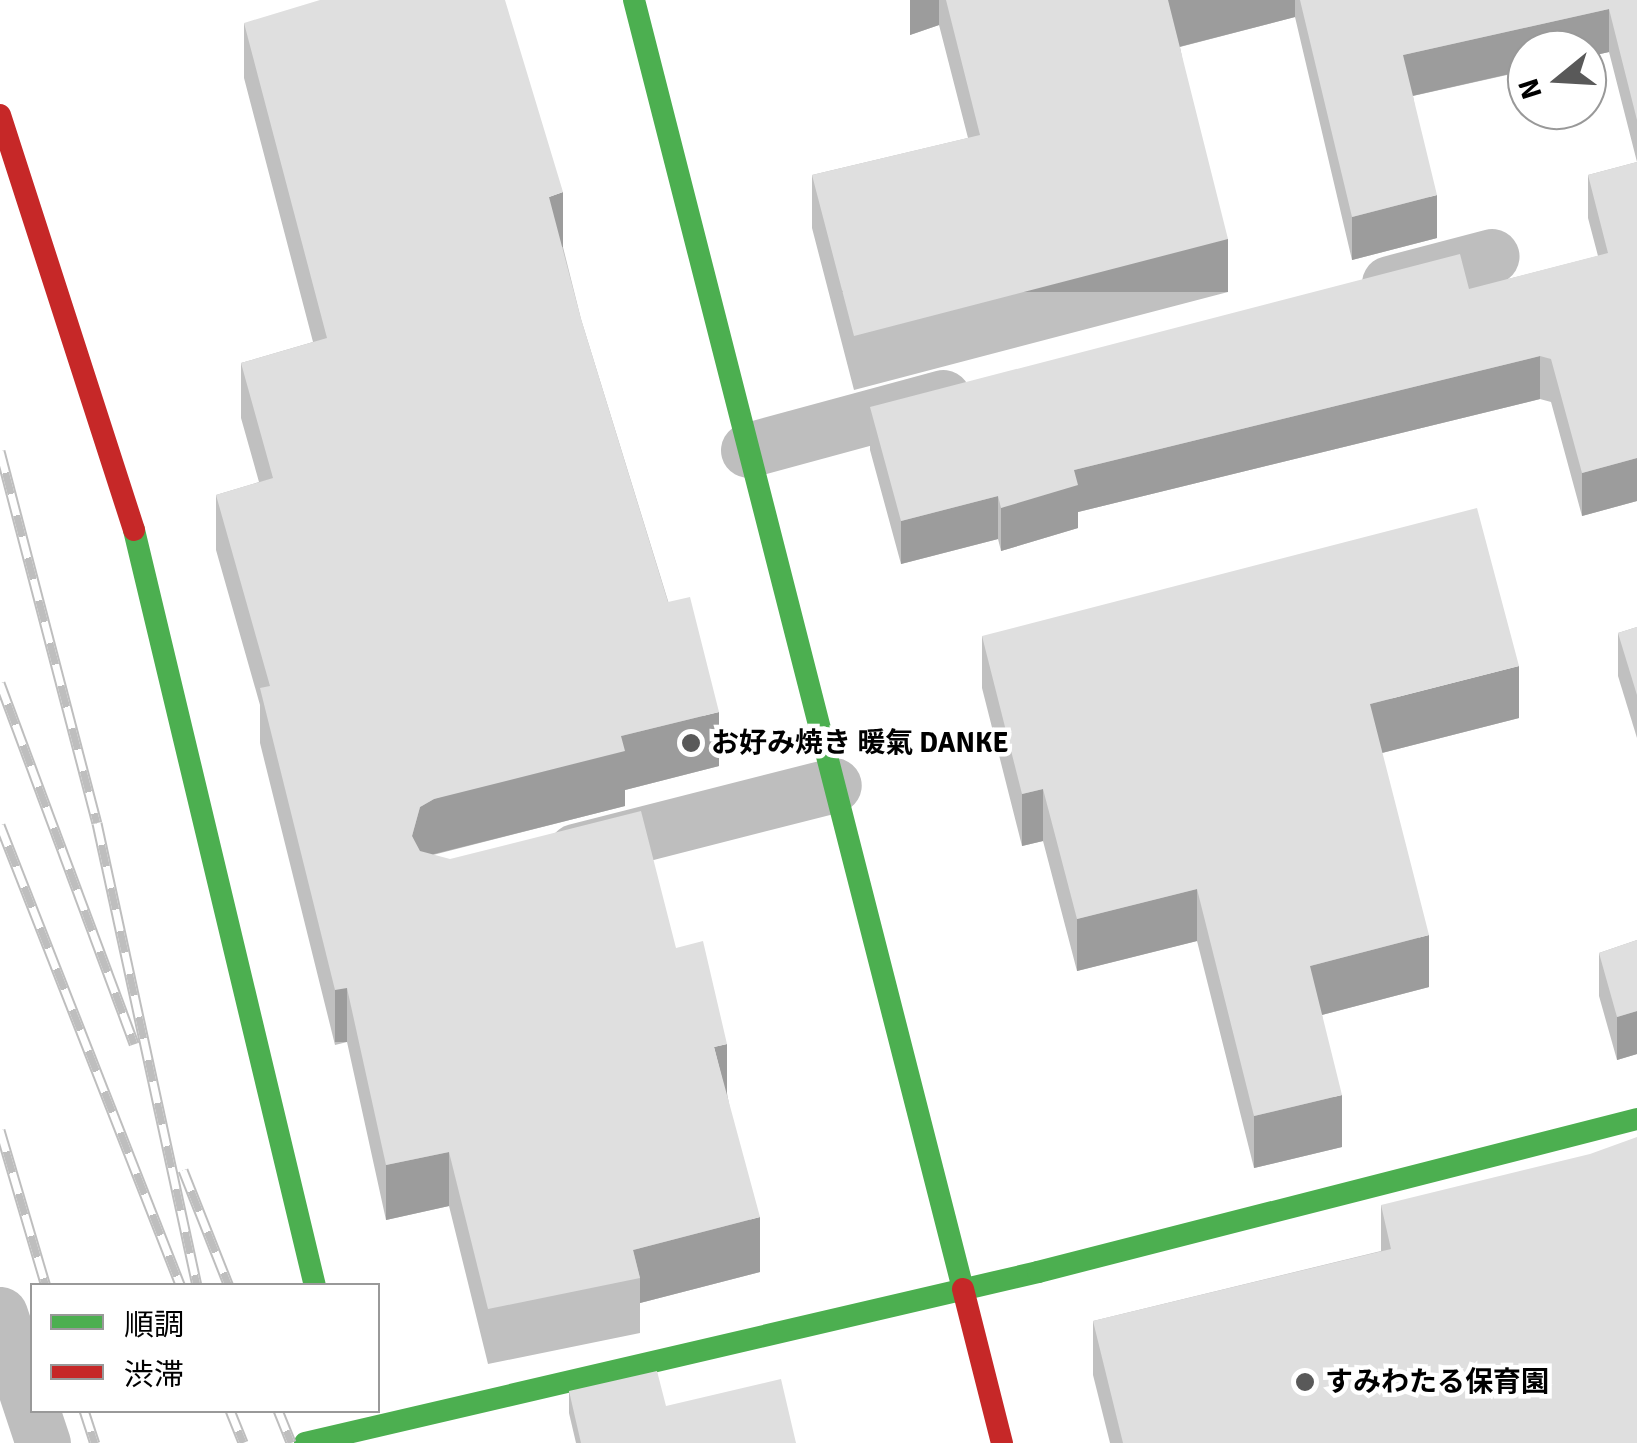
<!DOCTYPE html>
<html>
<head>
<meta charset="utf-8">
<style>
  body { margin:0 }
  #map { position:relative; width:1637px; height:1443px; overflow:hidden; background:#fff; font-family:Signika,"Noto Sans JP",sans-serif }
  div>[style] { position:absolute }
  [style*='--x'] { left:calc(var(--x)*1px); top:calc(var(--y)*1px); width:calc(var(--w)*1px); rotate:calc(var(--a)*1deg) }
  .street>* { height:55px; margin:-27.5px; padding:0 27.5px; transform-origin:27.5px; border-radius:27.5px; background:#bebebe }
  .fast>* { height:22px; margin:-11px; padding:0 11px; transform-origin:11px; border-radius:11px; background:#4caf50 }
  .jam>* { height:22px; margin:-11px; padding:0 11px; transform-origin:11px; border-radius:11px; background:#c62828 }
  .rail>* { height:11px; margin-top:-5.5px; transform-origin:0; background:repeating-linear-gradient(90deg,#fff 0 22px,#bebebe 0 44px); box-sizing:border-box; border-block:2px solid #bebebe }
  .wall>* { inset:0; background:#c0c0c0 }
  .shaded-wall>* { inset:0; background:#9c9c9c; transform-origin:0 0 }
  .building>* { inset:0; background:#dfdfdf }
  .dots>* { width:28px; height:28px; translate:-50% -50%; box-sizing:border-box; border:5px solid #fff; border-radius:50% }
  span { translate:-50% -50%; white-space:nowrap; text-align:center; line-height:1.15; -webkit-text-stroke:9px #fff; paint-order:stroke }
  .poi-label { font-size:28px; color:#000; font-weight:700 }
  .left { translate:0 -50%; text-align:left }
  .legend { position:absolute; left:30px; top:1283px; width:350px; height:130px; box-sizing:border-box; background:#fff; border:2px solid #999; margin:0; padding:12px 18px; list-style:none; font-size:30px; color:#000 }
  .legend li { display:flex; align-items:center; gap:20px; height:50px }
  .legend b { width:50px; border:2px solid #999 }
  .north { position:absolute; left:1507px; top:30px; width:100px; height:100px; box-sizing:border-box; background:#fff; border:2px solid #999; border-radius:50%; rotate:252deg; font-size:28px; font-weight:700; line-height:40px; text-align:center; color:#000 }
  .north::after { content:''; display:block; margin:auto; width:35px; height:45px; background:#595959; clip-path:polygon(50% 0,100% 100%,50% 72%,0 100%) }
</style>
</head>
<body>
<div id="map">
  <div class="street">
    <div style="--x:1389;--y:283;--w:106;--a:-14.7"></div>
    <div style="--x:748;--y:450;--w:202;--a:-15.2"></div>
    <div style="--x:575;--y:851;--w:267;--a:-14.3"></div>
    <div style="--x:0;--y:1314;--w:136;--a:71.6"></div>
  </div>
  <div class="fast">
    <div style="--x:634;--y:0;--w:1330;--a:75.68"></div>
    <div style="--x:134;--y:530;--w:777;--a:76.54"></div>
    <div style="--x:305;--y:1443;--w:753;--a:-13.13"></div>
    <div style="--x:1038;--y:1272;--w:618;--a:-14.33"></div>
  </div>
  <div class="jam">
    <div style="--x:0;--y:115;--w:436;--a:72.1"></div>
    <div style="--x:963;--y:1289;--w:159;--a:75.8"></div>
  </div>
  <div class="rail">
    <div style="--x:0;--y:451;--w:384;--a:75.4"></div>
    <div style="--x:97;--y:823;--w:474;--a:77.8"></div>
    <div style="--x:0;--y:683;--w:385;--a:69.6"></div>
    <div style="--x:0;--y:825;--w:495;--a:68.6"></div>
    <div style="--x:0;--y:1130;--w:163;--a:73.6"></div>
    <div style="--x:183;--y:1170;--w:125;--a:68.4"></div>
    <div style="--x:84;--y:1410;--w:35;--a:72"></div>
    <div style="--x:230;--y:1410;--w:35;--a:68"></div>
    <div style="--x:278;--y:1410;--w:35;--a:68"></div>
  </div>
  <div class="wall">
    <div style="clip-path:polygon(910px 0,1637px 0,1637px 501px,1582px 516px,1551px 402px,1540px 399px,1078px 512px,1078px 528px,1001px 551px,998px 539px,901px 564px,870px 450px,870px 407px,1469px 289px,1598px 256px,1588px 218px,1588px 175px,1637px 162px,1609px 52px,1413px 96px,1437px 238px,1352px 260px,1295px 17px,1180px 47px,1228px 292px,854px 390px,812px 228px,812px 175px,968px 138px,939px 25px,910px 35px)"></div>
    <div style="clip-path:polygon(244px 23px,563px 247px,581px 319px,719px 766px,625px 790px,625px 806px,433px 855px,676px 948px,727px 1093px,760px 1272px,640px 1303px,640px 1333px,488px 1364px,449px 1206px,386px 1220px,347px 1042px,335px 1045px,260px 743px,260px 705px,216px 550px,216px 495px,259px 482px,241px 418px,241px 363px,313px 342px,244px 78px)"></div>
    <div style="clip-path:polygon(1637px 627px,1637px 738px,1618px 676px,1618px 633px)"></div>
    <div style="clip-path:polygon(982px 636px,1519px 718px,1382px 753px,1429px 987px,1322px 1015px,1342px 1147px,1254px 1168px,1197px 941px,1077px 971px,1043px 841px,1022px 846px,982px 688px)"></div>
    <div style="clip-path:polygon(1637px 940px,1637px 1054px,1617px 1060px,1599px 996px,1599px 953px)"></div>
    <div style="clip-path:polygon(1381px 1205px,1637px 1443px,1110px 1443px,1093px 1375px,1093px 1321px,1381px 1251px)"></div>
    <div style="clip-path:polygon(569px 1391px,666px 1406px,796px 1443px,576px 1443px,569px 1413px)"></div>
  </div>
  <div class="shaded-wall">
    <div style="clip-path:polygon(910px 0,939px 0,939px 25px,910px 35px)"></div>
    <div style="clip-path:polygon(1167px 0,1295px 0,1295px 17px,1167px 50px)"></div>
    <div style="clip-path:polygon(1609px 9px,1609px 52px,1587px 57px,1587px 50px,1527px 50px,1527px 70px,1403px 98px,1403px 55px)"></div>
    <div style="clip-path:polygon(563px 192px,563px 247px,549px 252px,549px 197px)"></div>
    <div style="clip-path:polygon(1437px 195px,1437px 238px,1352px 260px,1352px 217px)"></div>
    <div style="left:1228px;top:239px;width:53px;height:386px;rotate:90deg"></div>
    <div style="clip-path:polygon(1540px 356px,1540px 399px,1078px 512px,1078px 528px,1001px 551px,1001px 508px,1074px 470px)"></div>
    <div style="clip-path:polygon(1637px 458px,1637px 501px,1582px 516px,1582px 473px)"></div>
    <div style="clip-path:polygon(998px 496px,998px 539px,901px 564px,901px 521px)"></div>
    <div style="clip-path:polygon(1519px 666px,1519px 718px,1370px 756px,1370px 704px)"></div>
    <div style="clip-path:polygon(719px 712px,719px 766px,625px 790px,625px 806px,434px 854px,420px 862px,412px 836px,420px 807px,434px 799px,621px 736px)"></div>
    <div style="clip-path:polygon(1043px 789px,1043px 841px,1022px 846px,1022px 794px)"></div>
    <div style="clip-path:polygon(1197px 889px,1197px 941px,1077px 971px,1077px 919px)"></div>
    <div style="clip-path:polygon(1429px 935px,1429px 987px,1310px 1018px,1310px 966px)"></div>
    <div style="left:347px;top:988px;width:54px;height:12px;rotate:90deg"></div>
    <div style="clip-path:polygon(1637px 1011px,1637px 1054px,1617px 1060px,1617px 1017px)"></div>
    <div style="clip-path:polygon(727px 1044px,727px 1099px,714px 1047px)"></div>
    <div style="clip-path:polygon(1342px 1095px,1342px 1147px,1254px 1168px,1254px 1116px)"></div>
    <div style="clip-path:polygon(449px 1152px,449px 1206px,386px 1220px,386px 1165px)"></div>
    <div style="clip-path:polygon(760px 1217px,760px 1272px,640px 1303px,640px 1278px,633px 1250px)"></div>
  </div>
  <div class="building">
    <div style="clip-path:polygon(320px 0,505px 0,563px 192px,549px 197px,581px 319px,668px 602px,690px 597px,719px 712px,621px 736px,625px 751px,434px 799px,420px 807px,412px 836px,420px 851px,450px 859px,641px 811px,676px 948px,703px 941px,727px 1044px,714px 1047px,760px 1217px,633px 1250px,640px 1278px,488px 1309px,449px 1152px,386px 1165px,347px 988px,335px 990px,260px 688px,270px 686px,216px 495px,273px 478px,241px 363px,327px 338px,244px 23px)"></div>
    <div style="clip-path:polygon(946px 0,1168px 0,1228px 239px,854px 336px,812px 175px,980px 135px)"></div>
    <div style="clip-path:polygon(1300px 0,1637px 0,1637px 120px,1609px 9px,1403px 55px,1437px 195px,1352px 217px)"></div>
    <div style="clip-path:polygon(1637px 162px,1637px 458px,1582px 473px,1551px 359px,1540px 356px,1074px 470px,1078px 485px,1001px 508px,998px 496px,901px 521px,870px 407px,1460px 254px,1469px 289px,1608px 253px,1588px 175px)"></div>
    <div style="clip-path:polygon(1477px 508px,1519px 666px,1370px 704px,1429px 935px,1310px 966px,1342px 1095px,1254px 1116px,1197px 889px,1077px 919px,1043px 789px,1022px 794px,982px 636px)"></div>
    <div style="clip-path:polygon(1637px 627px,1637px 695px,1618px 633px)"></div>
    <div style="clip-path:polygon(1637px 940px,1637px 1011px,1617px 1017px,1599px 953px)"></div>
    <div style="clip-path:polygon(1637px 1137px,1637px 1443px,1123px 1443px,1093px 1321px,1391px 1249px,1381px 1205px,1590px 1154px)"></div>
    <div style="clip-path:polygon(657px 1371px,666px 1406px,781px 1379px,796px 1443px,581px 1443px,569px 1391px)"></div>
  </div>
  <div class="dots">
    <div style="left:691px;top:743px;background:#595959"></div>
    <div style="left:1305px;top:1382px;background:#595959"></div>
  </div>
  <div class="poi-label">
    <span class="left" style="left:711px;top:743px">お好み焼き 暖氣 DANKE</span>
    <span class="left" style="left:1325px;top:1382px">すみわたる保育園</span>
  </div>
  <ul class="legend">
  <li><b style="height:12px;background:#4caf50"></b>順調</li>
  <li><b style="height:12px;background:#c62828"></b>渋滞</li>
  </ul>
  <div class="north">N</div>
</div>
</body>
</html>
